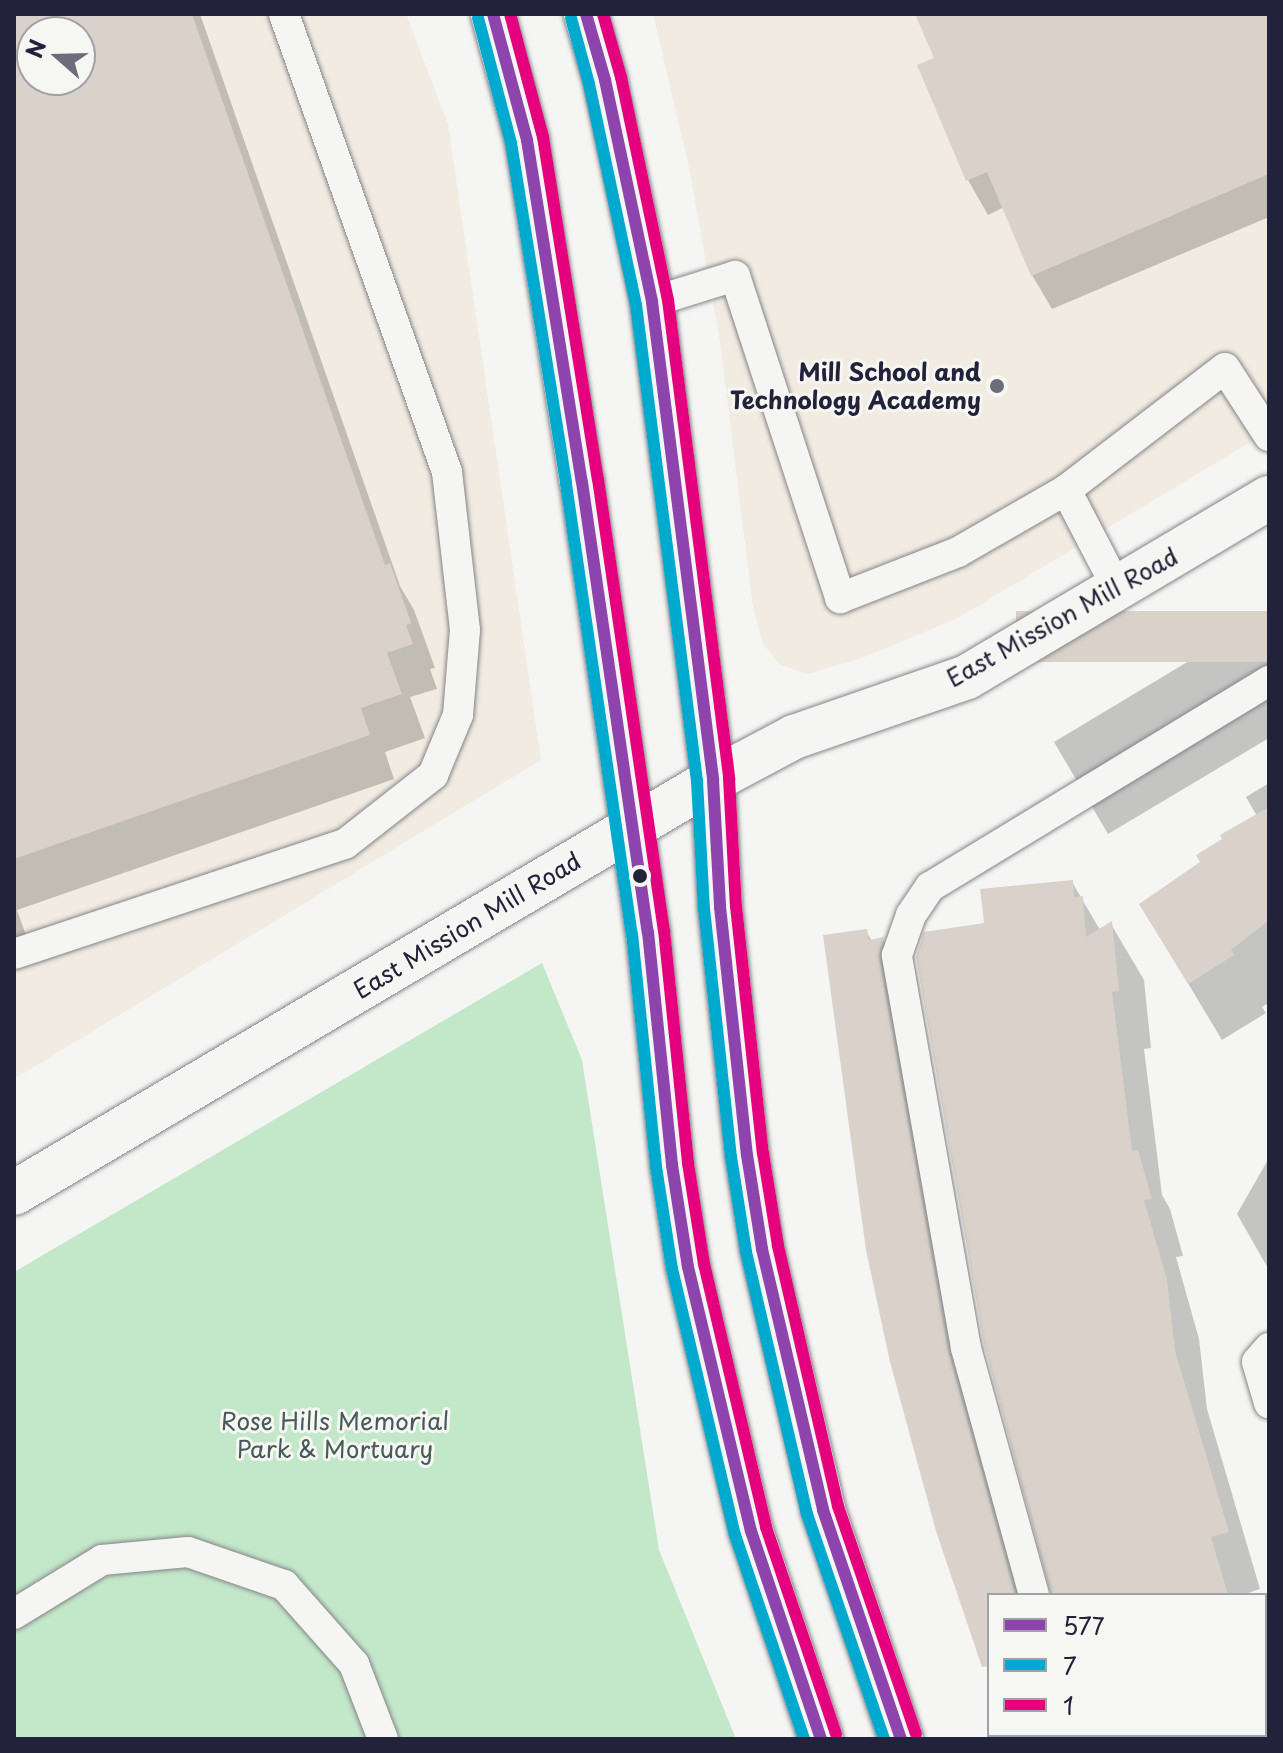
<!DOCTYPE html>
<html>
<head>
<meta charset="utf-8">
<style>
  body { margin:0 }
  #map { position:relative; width:1283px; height:1753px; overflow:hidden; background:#f5f5f3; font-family:"Playpen Sans",sans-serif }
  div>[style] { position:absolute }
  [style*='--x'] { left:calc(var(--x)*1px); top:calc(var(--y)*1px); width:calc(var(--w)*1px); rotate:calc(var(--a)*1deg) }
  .built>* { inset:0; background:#f2ebe2 }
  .green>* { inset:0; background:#c2e7c9 }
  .shadow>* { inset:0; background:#0003 }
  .building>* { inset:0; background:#dad2ca; transform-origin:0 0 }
  .roads { filter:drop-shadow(0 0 2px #858589) drop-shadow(0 0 2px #858589) }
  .service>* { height:30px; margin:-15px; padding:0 15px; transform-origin:15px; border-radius:15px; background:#f5f5f3 }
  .minor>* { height:44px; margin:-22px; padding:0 22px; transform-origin:22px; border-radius:22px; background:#f5f5f3 }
  .secondary>* { height:44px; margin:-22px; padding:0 22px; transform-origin:22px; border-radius:22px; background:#f5f5f3 }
  .bus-1>* { height:12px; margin:-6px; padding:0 6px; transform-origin:6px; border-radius:6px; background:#8e44ad }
  .bus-2>* { height:12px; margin:-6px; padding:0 6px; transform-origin:6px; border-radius:6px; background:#00a9ce }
  .bus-3>* { height:12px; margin:-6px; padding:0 6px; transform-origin:6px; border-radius:6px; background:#e5007d }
  .dots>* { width:22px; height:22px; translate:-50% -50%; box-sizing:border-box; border:4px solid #f6f6f2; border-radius:50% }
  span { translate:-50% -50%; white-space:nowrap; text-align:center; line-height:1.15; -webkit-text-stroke:6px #f6f6f2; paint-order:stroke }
  .poi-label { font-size:24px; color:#22223b; font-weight:700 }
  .right { translate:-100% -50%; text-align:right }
  .street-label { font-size:24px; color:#22223b }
  .park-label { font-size:24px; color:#455a5b }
  .frame { position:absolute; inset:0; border:16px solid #22223b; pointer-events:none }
  .legend { position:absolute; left:987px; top:1593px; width:280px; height:144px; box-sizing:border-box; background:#f6f6f2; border:2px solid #a1a1a9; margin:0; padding:10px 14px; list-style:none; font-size:24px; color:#22223b }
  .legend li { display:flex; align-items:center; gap:16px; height:40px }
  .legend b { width:40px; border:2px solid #a1a1a9 }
  .north { position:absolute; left:16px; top:16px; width:80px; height:80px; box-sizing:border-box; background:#f6f6f2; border:2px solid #a1a1a9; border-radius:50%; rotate:290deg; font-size:22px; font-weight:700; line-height:32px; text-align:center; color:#22223b }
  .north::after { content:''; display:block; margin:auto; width:28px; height:36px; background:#6c6c7b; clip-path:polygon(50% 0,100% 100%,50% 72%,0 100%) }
</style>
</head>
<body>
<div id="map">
  <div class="built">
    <div style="clip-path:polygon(evenodd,14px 14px,406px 14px,448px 124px,541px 760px,14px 1079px,14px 14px,32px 32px,80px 32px,80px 80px,32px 80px,32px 32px)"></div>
    <div style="clip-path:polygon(653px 14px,1269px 14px,1269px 431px,958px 618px,862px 658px,807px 674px,781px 665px,763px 644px,753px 607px,720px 341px,689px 167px)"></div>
  </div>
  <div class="green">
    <div style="clip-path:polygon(542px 963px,582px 1060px,659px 1550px,736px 1739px,14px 1739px,14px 1272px)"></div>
  </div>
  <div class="shadow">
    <div style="clip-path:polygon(evenodd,14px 14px,200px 14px,400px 586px,414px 610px,435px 668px,430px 669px,437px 689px,410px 697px,425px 738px,385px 752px,394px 779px,17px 910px,31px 949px,14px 955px,14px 14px,32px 32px,80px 32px,80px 80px,32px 80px,32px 32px)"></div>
    <div style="clip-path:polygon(918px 14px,1269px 14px,1269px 217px,1052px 309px,1032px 275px,1004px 207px,988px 215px,968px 180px,936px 59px)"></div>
    <div style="clip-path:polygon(1269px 613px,1269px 738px,1108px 834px,1054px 742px)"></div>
    <div style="clip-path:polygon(1269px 783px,1269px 1003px,1262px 1007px,1266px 1013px,1222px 1040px,1141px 905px,1203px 863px,1257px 816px,1246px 797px)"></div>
    <div style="clip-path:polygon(1072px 882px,1100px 930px,1111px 924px,1144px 980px,1151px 1048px,1144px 1049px,1162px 1195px,1170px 1209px,1183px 1256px,1176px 1257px,1199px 1339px,1207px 1409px,1260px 1589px,1242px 1595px,1052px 1595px,986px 925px)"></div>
    <div style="clip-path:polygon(866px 931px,872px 941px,883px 940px,916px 996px,911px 1017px,1031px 1595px,989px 1595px,989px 1670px,980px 1655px)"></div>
    <div style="clip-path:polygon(1269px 1158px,1269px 1270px,1237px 1214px)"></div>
    <div style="clip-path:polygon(1269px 1692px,1269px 1739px,1212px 1739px,1209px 1735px,1265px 1735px,1265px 1694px)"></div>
  </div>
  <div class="building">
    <div style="clip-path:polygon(evenodd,14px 14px,192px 14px,385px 565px,390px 563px,411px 623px,406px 625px,413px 644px,387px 653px,402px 694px,361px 708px,370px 735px,14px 859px,14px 14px,32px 32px,80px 32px,80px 80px,32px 80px,32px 32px)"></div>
    <div style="clip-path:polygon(915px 14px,1269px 14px,1269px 174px,1031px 276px,987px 172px,966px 181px,917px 65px,934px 58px)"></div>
    <div style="left:1269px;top:611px;width:51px;height:253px;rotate:90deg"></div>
    <div style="clip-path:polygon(1269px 807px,1269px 920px,1231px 950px,1234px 955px,1188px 984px,1139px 904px,1200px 862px,1196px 855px,1222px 839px,1220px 835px)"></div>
    <div style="clip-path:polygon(1073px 880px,1074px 897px,1083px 896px,1086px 937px,1112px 921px,1119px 991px,1112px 992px,1132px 1151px,1138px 1150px,1152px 1199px,1144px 1200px,1167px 1280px,1175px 1351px,1229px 1532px,1211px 1537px,1228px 1595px,1051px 1595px,984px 1344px,916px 957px,924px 932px,984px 923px,980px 889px)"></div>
    <div style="clip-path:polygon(867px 929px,869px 940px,884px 937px,879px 958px,948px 1351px,1015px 1595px,989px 1595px,989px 1666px,982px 1667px,936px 1531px,890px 1362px,866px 1250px,823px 935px)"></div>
  </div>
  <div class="roads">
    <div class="service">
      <div style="--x:652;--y:302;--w:87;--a:-17.4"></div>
      <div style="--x:735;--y:276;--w:339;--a:71.9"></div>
      <div style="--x:840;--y:598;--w:127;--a:-21.3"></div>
      <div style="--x:958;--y:552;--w:125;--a:-29.9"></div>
      <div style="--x:1066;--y:490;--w:200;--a:-37.5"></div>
      <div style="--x:1225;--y:368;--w:81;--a:57.1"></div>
      <div style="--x:1066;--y:490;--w:110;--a:62.5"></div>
      <div style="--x:14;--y:954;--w:349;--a:-18.4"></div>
      <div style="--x:345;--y:844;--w:112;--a:-38.1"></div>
      <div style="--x:433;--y:775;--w:65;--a:-67.4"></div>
      <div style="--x:458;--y:715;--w:85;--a:-85.3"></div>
      <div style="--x:465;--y:630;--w:159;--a:-96.5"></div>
      <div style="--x:447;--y:472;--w:486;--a:-109.6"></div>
      <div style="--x:1269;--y:1348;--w:18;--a:131"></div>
      <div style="--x:1257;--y:1362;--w:43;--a:73.7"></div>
      <div style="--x:1034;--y:1595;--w:256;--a:-105.4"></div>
      <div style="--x:966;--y:1348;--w:399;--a:-100"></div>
      <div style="--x:897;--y:955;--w:42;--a:-70.7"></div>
      <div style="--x:911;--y:915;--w:34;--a:-56"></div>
      <div style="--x:930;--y:887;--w:397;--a:-31.3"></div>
      <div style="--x:14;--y:1614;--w:103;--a:-31.5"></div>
      <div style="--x:102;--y:1560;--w:86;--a:-5.3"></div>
      <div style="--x:188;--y:1552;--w:102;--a:19"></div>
      <div style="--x:284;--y:1585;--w:106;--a:48.5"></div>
      <div style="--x:354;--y:1664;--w:80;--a:68.9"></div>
      <div style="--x:1265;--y:1662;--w:4;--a:-27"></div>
    </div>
    <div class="minor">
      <div style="--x:14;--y:1193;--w:812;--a:-30.58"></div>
      <div style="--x:713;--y:780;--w:92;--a:-28"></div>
      <div style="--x:794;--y:737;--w:183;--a:-19.1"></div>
      <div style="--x:967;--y:677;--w:351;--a:-30.7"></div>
      <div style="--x:1138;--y:1735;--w:4;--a:63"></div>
      <div style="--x:1053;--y:1739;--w:4;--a:-63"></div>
    </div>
    <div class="secondary">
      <div style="--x:493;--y:14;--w:131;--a:74.9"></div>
      <div style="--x:527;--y:140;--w:346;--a:80.9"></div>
      <div style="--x:582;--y:482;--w:455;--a:81.7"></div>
      <div style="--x:648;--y:932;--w:234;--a:84.1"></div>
      <div style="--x:672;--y:1165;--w:103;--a:81.1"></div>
      <div style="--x:688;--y:1267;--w:271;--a:76.6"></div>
      <div style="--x:751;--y:1531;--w:219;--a:71.4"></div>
      <div style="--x:586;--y:14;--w:69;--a:73.9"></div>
      <div style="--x:605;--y:80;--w:227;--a:78"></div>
      <div style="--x:652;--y:302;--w:482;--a:82.7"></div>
      <div style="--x:713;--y:780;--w:127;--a:86.8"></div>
      <div style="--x:720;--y:907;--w:249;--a:83.8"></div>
      <div style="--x:747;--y:1155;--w:95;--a:80.9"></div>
      <div style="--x:762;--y:1249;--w:268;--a:76.8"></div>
      <div style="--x:823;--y:1510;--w:242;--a:71.2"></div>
    </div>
  </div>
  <div class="bus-1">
    <div style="--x:493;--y:14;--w:131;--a:74.9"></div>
    <div style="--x:527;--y:140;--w:346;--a:80.9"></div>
    <div style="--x:582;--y:482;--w:455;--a:81.7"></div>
    <div style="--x:648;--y:932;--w:234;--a:84.1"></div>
    <div style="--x:672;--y:1165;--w:103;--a:81.1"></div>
    <div style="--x:688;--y:1267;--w:271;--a:76.6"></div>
    <div style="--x:751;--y:1531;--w:219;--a:71.4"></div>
    <div style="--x:586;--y:14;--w:69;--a:73.9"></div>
    <div style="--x:605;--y:80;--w:227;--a:78"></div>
    <div style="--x:652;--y:302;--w:482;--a:82.7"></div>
    <div style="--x:713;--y:780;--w:127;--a:86.8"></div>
    <div style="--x:720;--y:907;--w:249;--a:83.8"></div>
    <div style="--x:747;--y:1155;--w:95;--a:80.9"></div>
    <div style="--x:762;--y:1249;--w:268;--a:76.8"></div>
    <div style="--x:823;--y:1510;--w:242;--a:71.2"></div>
  </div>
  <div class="bus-2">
    <div style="--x:478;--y:18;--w:129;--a:75.2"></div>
    <div style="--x:511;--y:143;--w:345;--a:80.8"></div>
    <div style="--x:566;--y:484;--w:455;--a:81.7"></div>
    <div style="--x:632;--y:934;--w:234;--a:84.1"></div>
    <div style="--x:656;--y:1167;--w:103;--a:81.1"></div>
    <div style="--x:672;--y:1269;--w:273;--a:76.7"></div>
    <div style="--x:735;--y:1535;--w:215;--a:71.3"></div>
    <div style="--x:571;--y:18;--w:68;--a:74.7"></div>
    <div style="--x:589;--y:84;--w:226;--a:78"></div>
    <div style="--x:636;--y:305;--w:480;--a:82.7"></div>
    <div style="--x:697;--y:781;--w:128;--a:86.9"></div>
    <div style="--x:704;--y:909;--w:249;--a:83.8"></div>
    <div style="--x:731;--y:1157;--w:96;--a:81"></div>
    <div style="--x:746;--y:1252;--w:269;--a:76.9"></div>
    <div style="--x:807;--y:1514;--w:238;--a:71.1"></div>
  </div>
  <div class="bus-3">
    <div style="--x:510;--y:14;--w:127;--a:75"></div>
    <div style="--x:543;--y:137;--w:346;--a:80.9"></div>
    <div style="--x:598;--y:479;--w:456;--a:81.7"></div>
    <div style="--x:664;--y:930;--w:234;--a:84.1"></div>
    <div style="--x:688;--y:1163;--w:102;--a:81"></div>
    <div style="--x:704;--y:1264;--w:270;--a:76.7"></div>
    <div style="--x:766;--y:1527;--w:219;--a:71.3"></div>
    <div style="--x:603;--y:14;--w:66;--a:74.1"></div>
    <div style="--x:621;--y:77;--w:228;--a:78.1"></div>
    <div style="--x:668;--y:300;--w:482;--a:82.7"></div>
    <div style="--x:729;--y:778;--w:128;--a:86.9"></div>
    <div style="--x:736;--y:906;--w:248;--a:83.8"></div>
    <div style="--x:763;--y:1153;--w:94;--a:80.8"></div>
    <div style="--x:778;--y:1246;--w:267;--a:77"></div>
    <div style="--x:838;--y:1506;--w:241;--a:71.1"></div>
  </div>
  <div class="dots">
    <div style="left:997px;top:386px;background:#6c6c7b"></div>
    <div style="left:640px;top:876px;background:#22223b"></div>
  </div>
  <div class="poi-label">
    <span class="right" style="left:981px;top:386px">Mill School and<br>Technology Academy</span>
  </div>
  <div class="street-label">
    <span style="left:1062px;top:617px;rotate:-29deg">East Mission Mill Road</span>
    <span style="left:467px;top:925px;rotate:-31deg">East Mission Mill Road</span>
  </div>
  <div class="park-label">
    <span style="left:335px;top:1435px">Rose Hills Memorial<br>Park &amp; Mortuary</span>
  </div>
  <div class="frame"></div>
  <ul class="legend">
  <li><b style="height:10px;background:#8e44ad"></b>577</li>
  <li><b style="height:10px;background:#00a9ce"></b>7</li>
  <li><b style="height:10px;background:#e5007d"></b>1</li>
  </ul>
  <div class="north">N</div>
</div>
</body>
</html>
